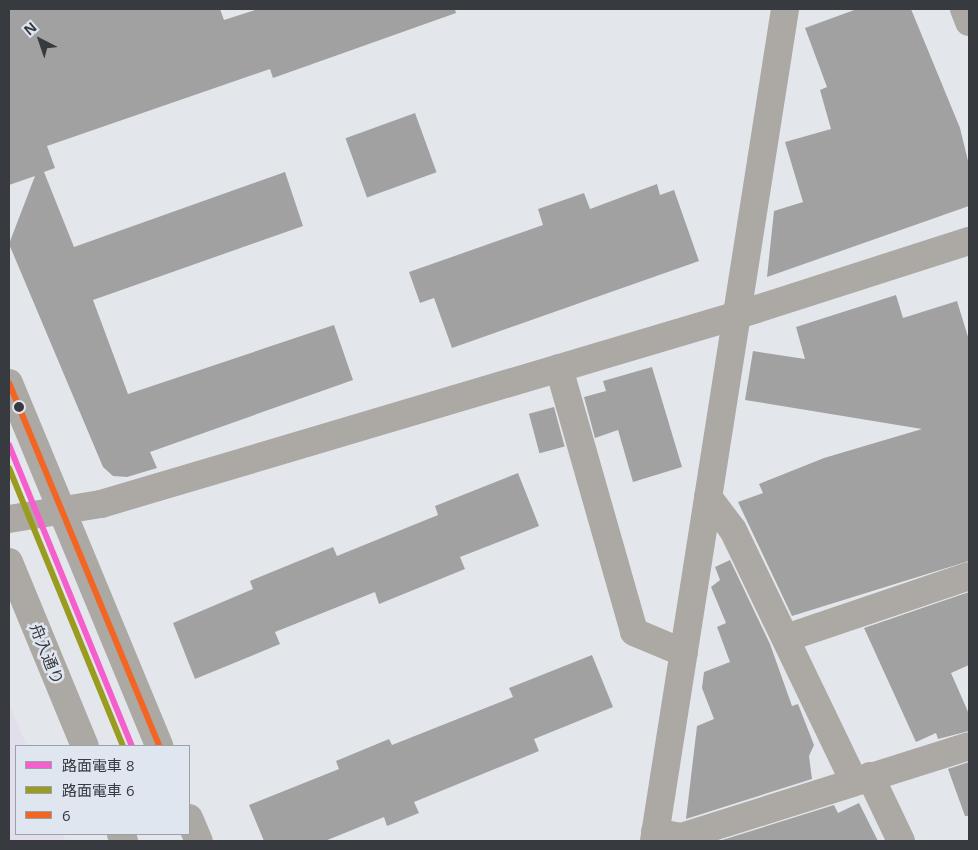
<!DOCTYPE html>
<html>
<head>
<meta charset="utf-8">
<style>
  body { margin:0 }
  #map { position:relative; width:978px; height:850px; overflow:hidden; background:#e3e7ec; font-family:"Open Sans","Noto Sans JP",sans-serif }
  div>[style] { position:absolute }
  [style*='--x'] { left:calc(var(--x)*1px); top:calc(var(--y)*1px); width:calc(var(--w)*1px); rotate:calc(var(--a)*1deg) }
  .education>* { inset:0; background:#e3deeb }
  .building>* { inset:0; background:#a1a1a2; transform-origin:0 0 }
  .minor>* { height:28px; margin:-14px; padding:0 14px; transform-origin:14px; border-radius:14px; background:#aca8a4 }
  .tertiary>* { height:28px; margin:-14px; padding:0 14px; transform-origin:14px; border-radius:14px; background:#aca8a4 }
  .bus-1>* { height:6px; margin:-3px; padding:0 3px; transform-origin:3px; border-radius:3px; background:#f26522 }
  .tram-1>* { height:6px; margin:-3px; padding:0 3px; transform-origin:3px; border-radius:3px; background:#f55fcb }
  .tram-2>* { height:6px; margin:-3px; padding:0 3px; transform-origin:3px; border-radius:3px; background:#9a9c1f }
  .dots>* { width:14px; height:14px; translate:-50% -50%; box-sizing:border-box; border:2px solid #dfe6f0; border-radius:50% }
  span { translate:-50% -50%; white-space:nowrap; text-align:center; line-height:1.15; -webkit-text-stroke:5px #dfe6f0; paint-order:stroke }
  .street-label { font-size:16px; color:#373a3e }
  .frame { position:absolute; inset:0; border:10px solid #373a3e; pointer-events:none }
  .legend { position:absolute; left:15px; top:745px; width:175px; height:90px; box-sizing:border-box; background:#dfe6f0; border:1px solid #9ca1a9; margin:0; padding:6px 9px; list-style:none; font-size:15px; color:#373a3e }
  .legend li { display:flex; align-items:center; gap:10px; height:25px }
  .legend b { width:25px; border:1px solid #9ca1a9 }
  .north { position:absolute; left:15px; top:15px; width:50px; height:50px; -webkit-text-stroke:4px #dfe6f0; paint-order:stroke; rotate:319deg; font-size:14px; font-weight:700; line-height:20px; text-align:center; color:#373a3e }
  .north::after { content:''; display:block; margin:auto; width:18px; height:22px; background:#373a3e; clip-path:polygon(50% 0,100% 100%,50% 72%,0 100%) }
</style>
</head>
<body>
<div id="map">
  <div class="education">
    <div style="clip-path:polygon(9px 703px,27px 746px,16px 746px,16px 834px,63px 834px,66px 841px,9px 841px)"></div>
  </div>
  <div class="building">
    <div style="clip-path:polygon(9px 9px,220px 9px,224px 20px,258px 9px,455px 9px,456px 13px,273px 78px,270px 69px,47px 146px,55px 168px,44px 172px,74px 247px,285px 172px,303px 226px,93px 300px,128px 394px,334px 325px,353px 380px,150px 452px,157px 468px,127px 477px,113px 476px,103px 467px,9px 244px,35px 176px,9px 185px)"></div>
    <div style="clip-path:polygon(857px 9px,911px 9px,960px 128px,969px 165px,969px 206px,767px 277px,774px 211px,803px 202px,785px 142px,831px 129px,820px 90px,827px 87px,805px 28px)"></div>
    <div style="left:415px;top:113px;width:63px;height:74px;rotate:70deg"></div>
    <div style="clip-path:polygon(657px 184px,660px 195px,674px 190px,699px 261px,452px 348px,434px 298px,420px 303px,409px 272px,543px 225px,538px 209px,584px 193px,590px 209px)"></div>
    <div style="clip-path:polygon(896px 295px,903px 318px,957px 301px,969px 340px,969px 561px,792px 616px,738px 502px,763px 493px,759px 484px,824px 458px,922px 429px,745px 400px,753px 351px,805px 359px,796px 327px)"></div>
    <div style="clip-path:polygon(652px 367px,682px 467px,633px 482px,618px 430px,595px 438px,584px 397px,606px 391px,603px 381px)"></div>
    <div style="left:554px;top:407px;width:41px;height:26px;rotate:75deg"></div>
    <div style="clip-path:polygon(518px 473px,539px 526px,460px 557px,465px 569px,379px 604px,375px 592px,275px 632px,280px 644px,195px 679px,173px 623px,253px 589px,250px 581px,333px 547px,337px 556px,438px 515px,435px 506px)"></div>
    <div style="clip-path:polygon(730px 560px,770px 644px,792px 706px,798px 704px,814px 745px,809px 756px,812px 779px,686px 819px,697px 726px,714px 719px,702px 688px,704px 672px,730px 662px,717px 627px,726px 623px,711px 587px,720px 580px,715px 567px)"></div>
    <div style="clip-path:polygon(969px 592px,969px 665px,951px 673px,969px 714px,969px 731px,938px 739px,936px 733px,916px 742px,864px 628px)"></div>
    <div style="clip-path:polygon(592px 655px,613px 707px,534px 739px,539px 751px,414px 802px,419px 813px,387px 826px,384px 817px,325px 841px,264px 841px,249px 805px,339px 769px,336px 761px,389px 739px,392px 745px,513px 697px,509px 688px)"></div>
    <div style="clip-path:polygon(969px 762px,969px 816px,965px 816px,948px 769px)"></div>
    <div style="clip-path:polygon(859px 803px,878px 841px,719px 841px,834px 805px,838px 813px)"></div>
  </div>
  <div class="minor">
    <div style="--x:964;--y:9;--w:14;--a:69"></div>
    <div style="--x:559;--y:368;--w:274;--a:74.1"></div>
    <div style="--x:634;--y:632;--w:54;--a:22.8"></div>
    <div style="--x:708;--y:497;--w:41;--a:52.9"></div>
    <div style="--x:733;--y:530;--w:279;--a:64.3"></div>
    <div style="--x:9;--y:519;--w:93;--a:-9.3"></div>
    <div style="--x:101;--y:504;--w:661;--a:-16.52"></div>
    <div style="--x:735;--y:316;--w:246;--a:-17.8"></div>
    <div style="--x:786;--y:638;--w:193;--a:-18.7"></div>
    <div style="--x:870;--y:776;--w:72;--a:64.5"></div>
    <div style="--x:655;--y:832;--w:26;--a:11"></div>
    <div style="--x:681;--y:837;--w:302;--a:-17.5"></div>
    <div style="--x:654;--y:841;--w:842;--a:-81.05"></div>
  </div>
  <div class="tertiary">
    <div style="--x:9;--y:383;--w:393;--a:67.5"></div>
    <div style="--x:9;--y:562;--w:199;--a:67.6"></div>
    <div style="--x:189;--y:818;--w:25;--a:67"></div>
    <div style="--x:121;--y:834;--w:8;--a:67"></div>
  </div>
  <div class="bus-1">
    <div style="--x:9;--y:383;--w:393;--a:67.5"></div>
  </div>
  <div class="tram-1">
    <div style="--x:9;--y:445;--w:325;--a:67.8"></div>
  </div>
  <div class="tram-2">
    <div style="--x:9;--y:468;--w:300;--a:67.7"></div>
  </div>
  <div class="dots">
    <div style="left:19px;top:407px;background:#373a3e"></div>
  </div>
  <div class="street-label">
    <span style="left:47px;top:654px;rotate:68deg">舟入通り</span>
  </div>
  <div class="frame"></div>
  <ul class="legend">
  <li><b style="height:6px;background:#f55fcb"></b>路面電車 8</li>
  <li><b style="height:6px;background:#9a9c1f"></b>路面電車 6</li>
  <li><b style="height:6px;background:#f26522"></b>6</li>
  </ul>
  <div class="north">N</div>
</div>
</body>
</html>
